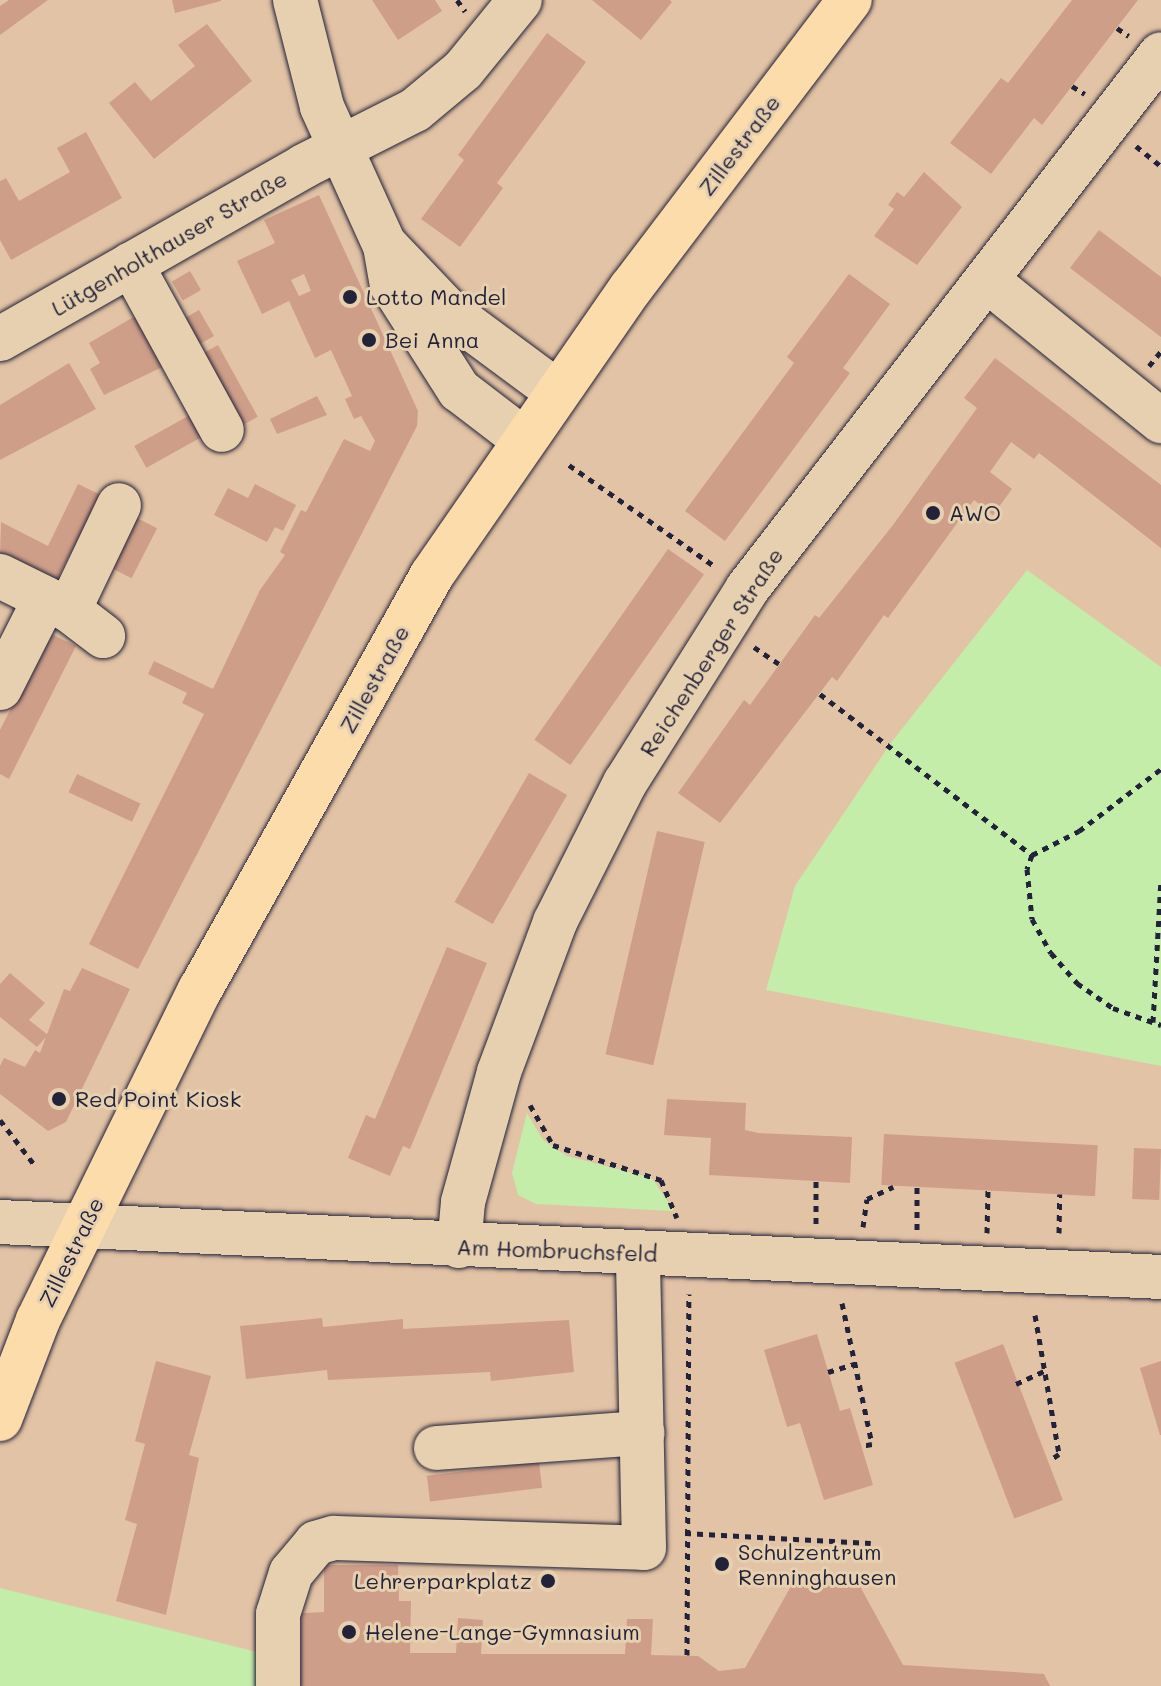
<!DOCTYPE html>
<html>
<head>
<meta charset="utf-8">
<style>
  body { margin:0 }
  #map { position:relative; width:1161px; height:1686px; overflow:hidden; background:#e3c3a5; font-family:Mali,sans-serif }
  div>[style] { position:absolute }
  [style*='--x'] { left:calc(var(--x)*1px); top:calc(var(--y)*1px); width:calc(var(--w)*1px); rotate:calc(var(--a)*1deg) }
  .green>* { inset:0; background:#c3eda9 }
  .building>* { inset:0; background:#cf9e89; transform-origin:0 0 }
  .path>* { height:5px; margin-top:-2.5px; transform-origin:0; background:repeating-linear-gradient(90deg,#22223b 0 6px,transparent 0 12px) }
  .roads { filter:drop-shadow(0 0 2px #22223b) drop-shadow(0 0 2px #22223b) }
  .minor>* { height:44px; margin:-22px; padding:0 22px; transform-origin:22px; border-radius:22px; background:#e7d0af }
  .major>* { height:44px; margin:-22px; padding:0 22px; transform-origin:22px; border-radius:22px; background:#fddcac }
  .dots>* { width:22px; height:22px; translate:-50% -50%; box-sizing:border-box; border:4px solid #e7d0af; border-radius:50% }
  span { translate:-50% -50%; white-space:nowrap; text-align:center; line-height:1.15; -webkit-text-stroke:6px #e7d0af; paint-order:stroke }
  .street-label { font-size:22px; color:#22223b }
  .poi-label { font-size:22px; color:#22223b }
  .left { translate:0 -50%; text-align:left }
  .right { translate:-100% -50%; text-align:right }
</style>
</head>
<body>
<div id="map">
  <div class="green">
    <div style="clip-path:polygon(1027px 570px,1161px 667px,1161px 1066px,766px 990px,795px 886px,890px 744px)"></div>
    <div style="clip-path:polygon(527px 1113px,543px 1140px,567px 1156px,652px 1178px,674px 1211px,536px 1204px,518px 1195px,512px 1173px)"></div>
    <div style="clip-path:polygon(0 1588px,261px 1653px,263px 1686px,0 1686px)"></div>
  </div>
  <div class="building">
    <div style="clip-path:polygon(9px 0,48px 0,0 35px,0 6px)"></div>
    <div style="clip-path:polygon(172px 0,221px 0,221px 1px,175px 13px)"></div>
    <div style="clip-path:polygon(372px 0,435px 0,442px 11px,398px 40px)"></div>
    <div style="clip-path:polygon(592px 0,670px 0,672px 2px,641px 40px)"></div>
    <div style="clip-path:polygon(1072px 0,1138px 0,1042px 125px,1034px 118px,991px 174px,950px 143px,1001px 78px,1008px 83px)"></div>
    <div style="clip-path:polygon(207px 24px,252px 81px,154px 159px,109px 103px,135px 82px,151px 101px,195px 66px,178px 45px)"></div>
    <div style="clip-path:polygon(547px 33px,586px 62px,497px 183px,503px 188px,460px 247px,421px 219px,464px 160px,458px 155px)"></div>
    <div style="clip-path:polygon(86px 132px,122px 198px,11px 260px,0 240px,0 181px,6px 178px,19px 201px,70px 172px,57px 148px)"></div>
    <div style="clip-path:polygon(924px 172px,962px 207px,917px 265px,874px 236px,894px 209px,888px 205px,897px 192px,904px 197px)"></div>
    <div style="clip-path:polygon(evenodd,319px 195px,418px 411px,417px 426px,138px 969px,89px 944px,204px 714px,182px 703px,187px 693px,148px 674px,154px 661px,213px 689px,260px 590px,285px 555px,280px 552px,301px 510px,306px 512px,344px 439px,370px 451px,375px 441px,361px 416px,354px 419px,345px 399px,352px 396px,331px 350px,315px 358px,289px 301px,262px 314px,237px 261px,275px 243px,264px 220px,319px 195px,304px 274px,311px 291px,299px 296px,291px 280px,304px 274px)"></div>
    <div style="clip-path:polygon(1099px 230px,1161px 277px,1161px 337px,1070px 268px)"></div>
    <div style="left:190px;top:271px;width:22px;height:21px;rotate:60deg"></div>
    <div style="clip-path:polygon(849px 274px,890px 304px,843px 368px,850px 373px,725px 541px,685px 511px,794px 363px,787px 357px)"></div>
    <div style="left:199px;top:310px;width:30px;height:27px;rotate:60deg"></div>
    <div style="clip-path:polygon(142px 312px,179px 359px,104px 395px,90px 369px,100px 363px,89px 343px)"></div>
    <div style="left:218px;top:345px;width:82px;height:28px;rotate:61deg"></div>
    <div style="clip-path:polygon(995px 358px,1161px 485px,1161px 548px,1039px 453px,1034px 459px,1011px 442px,990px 472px,1012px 489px,993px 515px,974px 500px,888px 618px,884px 615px,837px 681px,832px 677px,720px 823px,678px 793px,744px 700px,750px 705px,815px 615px,819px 618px,893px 525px,977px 408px,964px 398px)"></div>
    <div style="clip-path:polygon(69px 363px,96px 409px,0 460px,0 405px)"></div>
    <div style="clip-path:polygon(317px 396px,327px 415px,277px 434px,270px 419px)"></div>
    <div style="left:199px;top:410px;width:25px;height:74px;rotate:61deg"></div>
    <div style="clip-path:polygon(78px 484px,101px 495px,55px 583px,0 555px,1px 522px,48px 546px)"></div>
    <div style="clip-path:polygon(255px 484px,296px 505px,283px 531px,275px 527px,267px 542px,214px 515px,228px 488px,248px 498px)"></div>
    <div style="left:133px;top:516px;width:27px;height:56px;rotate:27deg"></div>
    <div style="left:668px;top:549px;width:44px;height:233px;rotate:35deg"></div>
    <div style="clip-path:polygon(49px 633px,76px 646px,9px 779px,0 774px,0 730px)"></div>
    <div style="left:529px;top:773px;width:44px;height:149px;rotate:30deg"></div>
    <div style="left:77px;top:774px;width:70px;height:20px;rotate:25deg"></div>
    <div style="left:657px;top:831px;width:49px;height:229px;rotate:13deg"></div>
    <div style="clip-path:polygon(447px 947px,487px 963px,410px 1149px,403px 1146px,390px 1176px,348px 1158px,366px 1115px,375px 1119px)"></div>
    <div style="clip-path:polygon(82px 968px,130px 989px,66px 1122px,48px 1131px,0 1094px,0 1066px,4px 1058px,25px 1067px,35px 1050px,40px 1053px,64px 989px,70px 991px)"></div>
    <div style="clip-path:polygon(10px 973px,45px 1003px,29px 1020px,48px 1035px,37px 1047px,0 1017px,0 984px)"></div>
    <div style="clip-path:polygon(667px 1099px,746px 1103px,745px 1130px,758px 1133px,852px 1137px,850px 1183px,709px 1175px,711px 1138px,664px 1135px)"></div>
    <div style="left:884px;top:1134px;width:214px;height:51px;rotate:3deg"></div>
    <div style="left:1134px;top:1148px;width:27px;height:51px;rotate:2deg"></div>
    <div style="clip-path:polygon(322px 1318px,323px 1327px,403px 1319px,403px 1329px,569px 1320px,574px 1372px,491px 1381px,490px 1372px,328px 1380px,327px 1370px,246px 1379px,240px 1326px)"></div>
    <div style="clip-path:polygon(817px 1334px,840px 1411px,850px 1408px,873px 1485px,824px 1500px,800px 1423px,787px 1427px,764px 1350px)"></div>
    <div style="left:1003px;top:1344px;width:167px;height:52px;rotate:69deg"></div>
    <div style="clip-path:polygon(156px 1361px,211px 1376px,189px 1455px,199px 1458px,166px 1615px,116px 1601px,137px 1524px,125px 1520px,145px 1444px,135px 1441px)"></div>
    <div style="clip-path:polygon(1161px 1361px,1161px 1435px,1160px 1435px,1140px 1368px)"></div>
    <div style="left:539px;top:1462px;width:26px;height:113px;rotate:83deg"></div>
    <div style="clip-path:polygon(324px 1565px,398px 1565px,399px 1601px,411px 1601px,410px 1653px,456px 1653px,458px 1618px,483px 1620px,481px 1654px,625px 1654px,627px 1619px,653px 1619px,651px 1655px,698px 1656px,719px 1671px,745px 1668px,795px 1579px,856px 1579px,903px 1665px,1044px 1674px,1050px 1686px,287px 1686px,288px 1614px,324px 1612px)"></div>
  </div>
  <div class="path">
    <div style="--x:457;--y:0;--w:14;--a:54"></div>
    <div style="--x:1117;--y:28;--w:14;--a:34"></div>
    <div style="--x:1072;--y:86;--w:15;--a:32"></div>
    <div style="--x:1136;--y:146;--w:32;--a:39"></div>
    <div style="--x:1149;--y:366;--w:19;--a:-51"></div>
    <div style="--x:569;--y:465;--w:179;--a:34.8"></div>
    <div style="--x:754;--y:647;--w:30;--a:34"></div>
    <div style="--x:820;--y:694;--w:266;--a:37.2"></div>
    <div style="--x:1032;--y:855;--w:15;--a:110"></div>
    <div style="--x:1027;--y:869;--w:50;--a:84.3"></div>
    <div style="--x:1032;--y:919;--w:39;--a:61"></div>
    <div style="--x:1051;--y:953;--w:40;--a:49"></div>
    <div style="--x:1077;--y:983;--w:44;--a:34.8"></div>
    <div style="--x:1113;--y:1008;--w:51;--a:19.5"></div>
    <div style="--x:1032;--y:855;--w:53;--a:-27.1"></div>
    <div style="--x:1079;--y:831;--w:103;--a:-37.1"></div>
    <div style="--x:1153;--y:1022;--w:142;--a:-86.8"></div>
    <div style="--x:530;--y:1105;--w:46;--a:60.1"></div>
    <div style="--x:553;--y:1145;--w:114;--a:18"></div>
    <div style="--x:661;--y:1180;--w:41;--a:67.2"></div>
    <div style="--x:0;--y:1120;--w:59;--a:52.5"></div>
    <div style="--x:917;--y:1187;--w:43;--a:90"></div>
    <div style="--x:816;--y:1224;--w:43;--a:-90"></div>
    <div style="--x:863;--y:1227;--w:28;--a:-82"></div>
    <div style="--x:867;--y:1199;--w:29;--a:-25"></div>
    <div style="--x:987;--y:1233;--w:43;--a:-88.7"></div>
    <div style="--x:1059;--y:1233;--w:39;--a:-89"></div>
    <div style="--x:842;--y:1303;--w:144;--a:78"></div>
    <div style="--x:872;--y:1444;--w:10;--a:169"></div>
    <div style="--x:1035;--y:1315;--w:141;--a:80.2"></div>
    <div style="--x:1059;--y:1454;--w:11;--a:146"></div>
    <div style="--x:828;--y:1372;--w:27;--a:-17"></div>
    <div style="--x:1016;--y:1384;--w:31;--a:-25"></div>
    <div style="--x:685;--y:1533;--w:186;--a:3.1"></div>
    <div style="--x:687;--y:1655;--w:361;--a:-89.7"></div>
  </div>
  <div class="roads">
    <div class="minor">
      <div style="--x:295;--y:0;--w:110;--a:75.8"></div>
      <div style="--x:322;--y:107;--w:153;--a:65.6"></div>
      <div style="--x:385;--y:246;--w:40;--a:80"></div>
      <div style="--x:392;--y:285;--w:125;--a:57.5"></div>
      <div style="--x:459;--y:390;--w:81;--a:37.4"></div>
      <div style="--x:387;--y:247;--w:88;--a:46.4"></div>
      <div style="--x:448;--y:311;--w:134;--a:36.5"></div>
      <div style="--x:131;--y:264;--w:189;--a:61.3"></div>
      <div style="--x:988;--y:281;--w:223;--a:39"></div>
      <div style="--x:0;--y:339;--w:350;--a:-29.6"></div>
      <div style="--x:304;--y:166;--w:124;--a:-26.8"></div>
      <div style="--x:415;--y:110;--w:62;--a:-39.8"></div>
      <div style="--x:463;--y:70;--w:90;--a:-50.8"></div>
      <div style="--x:0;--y:576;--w:77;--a:26.2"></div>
      <div style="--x:69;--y:610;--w:43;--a:37.4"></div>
      <div style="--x:69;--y:610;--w:116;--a:-64.5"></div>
      <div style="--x:0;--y:688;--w:100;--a:-63.2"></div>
      <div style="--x:0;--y:1222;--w:1162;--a:2.71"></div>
      <div style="--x:459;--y:1246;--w:44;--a:-84.8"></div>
      <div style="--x:463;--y:1202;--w:135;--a:-74.5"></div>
      <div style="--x:499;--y:1072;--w:160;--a:-69.5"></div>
      <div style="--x:555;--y:922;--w:156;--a:-63.3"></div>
      <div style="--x:625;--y:783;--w:229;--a:-57.8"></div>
      <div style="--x:747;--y:589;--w:676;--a:-52.27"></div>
      <div style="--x:436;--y:1448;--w:207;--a:-4.2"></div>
      <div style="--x:278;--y:1686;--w:72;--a:-90"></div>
      <div style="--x:278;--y:1614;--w:43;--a:-72.4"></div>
      <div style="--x:291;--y:1573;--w:39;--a:-50"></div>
      <div style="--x:316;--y:1543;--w:19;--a:-16"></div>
      <div style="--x:334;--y:1538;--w:310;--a:1.8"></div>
      <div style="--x:644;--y:1548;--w:292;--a:-91.2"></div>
    </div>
    <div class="major">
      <div style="--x:0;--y:1419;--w:106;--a:-69"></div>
      <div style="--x:38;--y:1320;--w:368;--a:-63.9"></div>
      <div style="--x:200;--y:990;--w:475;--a:-60.8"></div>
      <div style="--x:432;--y:575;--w:349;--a:-55.3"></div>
      <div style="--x:631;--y:288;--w:362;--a:-52.8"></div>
    </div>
  </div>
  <div class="dots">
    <div style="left:350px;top:297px;background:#22223b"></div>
    <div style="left:369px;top:340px;background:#22223b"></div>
    <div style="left:933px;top:513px;background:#22223b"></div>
    <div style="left:59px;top:1099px;background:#22223b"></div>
    <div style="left:722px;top:1564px;background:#22223b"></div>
    <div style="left:548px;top:1581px;background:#22223b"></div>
    <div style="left:349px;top:1632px;background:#22223b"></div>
  </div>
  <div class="street-label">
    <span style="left:739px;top:145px;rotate:-53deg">Zillestraße</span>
    <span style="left:169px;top:243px;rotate:-30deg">Lütgenholthauser Straße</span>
    <span style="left:711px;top:652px;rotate:-57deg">Reichenberger Straße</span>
    <span style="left:374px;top:679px;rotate:-61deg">Zillestraße</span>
    <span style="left:557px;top:1250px;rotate:2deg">Am Hombruchsfeld</span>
    <span style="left:71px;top:1252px;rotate:-64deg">Zillestraße</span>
  </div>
  <div class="poi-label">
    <span class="left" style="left:366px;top:297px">Lotto Mandel</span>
    <span class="left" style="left:385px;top:340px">Bei Anna</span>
    <span class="left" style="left:949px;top:513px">AWO</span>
    <span class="left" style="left:75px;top:1099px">Red Point Kiosk</span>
    <span class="left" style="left:738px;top:1564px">Schulzentrum<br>Renninghausen</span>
    <span class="right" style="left:532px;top:1581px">Lehrerparkplatz</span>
    <span class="left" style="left:365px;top:1632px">Helene-Lange-Gymnasium</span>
  </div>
</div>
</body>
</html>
